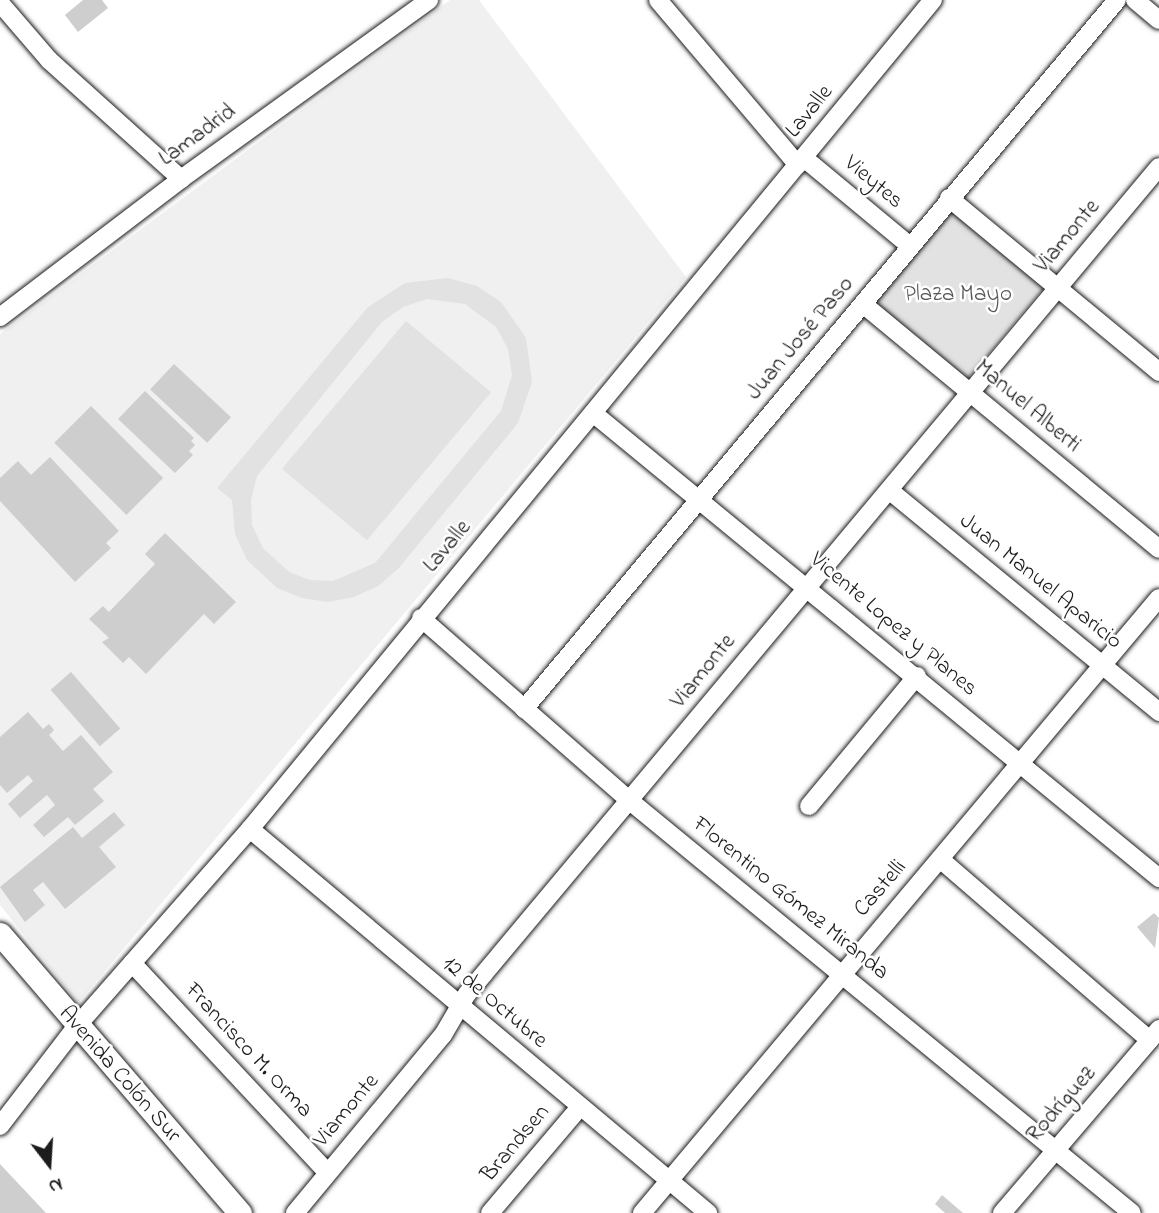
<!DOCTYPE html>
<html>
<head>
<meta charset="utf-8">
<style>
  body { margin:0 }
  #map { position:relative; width:1159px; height:1213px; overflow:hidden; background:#fff; font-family:"Indie Flower",sans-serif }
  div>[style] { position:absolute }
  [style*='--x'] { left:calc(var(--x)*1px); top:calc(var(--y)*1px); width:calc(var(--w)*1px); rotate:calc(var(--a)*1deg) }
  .built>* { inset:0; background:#f0f0f0 }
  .green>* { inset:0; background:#e2e2e2; transform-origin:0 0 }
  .building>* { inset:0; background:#cecece; transform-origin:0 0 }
  .roads { filter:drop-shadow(0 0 2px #1c1c1c) drop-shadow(0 0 2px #1c1c1c) }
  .minor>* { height:18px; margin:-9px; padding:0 9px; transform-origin:9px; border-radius:9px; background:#fff }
  .major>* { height:23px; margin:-11.5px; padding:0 11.5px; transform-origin:11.5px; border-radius:11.5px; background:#fff }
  span { translate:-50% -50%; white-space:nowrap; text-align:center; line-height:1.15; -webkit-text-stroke:5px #fff; paint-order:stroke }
  .street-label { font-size:23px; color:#1c1c1c }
  .park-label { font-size:23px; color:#575757 }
  .north { position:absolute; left:14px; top:1129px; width:70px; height:70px; -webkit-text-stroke:5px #fff; paint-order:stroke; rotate:163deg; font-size:19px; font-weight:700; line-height:28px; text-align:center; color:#1c1c1c }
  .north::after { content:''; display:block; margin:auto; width:24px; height:32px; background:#1c1c1c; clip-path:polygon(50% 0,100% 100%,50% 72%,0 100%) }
</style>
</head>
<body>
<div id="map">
  <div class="built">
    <div style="clip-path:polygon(450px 0,479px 0,686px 277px,78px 1003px,0 905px,0 334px)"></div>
  </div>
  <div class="green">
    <div style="left:951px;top:210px;width:121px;height:122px;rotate:40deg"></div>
    <div style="clip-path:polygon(evenodd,448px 278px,477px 286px,501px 302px,526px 338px,532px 382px,518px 423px,398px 569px,378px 586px,354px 597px,328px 602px,302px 598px,277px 588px,247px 560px,235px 534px,232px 500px,217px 488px,368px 307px,405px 283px,448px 278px,427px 299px,465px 304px,496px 327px,508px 349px,512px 375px,501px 411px,375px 563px,333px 581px,310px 580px,289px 572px,263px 548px,252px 525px,251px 500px,257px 476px,382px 322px,403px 307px,427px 299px)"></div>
    <div style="left:406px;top:321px;width:111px;height:193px;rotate:40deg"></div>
  </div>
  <div class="building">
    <div style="clip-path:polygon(83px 0,102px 0,108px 8px,78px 32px,65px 15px)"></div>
    <div style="left:174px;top:364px;width:78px;height:35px;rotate:43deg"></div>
    <div style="clip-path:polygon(145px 391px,194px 438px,191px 441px,195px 445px,189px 451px,193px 455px,175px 473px,118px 419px)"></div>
    <div style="left:91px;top:406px;width:102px;height:52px;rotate:45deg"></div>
    <div style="clip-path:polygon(50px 457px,119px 531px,106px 543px,111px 548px,75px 582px,0 501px,0 478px,18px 461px,31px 475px)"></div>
    <div style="clip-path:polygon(165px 533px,236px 602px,214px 624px,204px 614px,146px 674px,129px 657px,123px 663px,102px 642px,109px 638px,89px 619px,103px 606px,109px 612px,155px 564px,145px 554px)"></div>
    <div style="left:71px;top:672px;width:75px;height:27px;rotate:49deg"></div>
    <div style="clip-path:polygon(28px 712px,43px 729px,49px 724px,54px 730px,49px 735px,63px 751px,81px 735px,113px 772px,93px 789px,104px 801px,75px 825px,68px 817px,44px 837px,33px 825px,55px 805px,47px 795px,20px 818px,8px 804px,33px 781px,28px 775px,7px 793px,0 785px,0 737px)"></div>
    <div style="clip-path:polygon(114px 812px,125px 825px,99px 847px,116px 867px,65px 909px,43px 882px,33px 890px,45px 905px,25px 922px,0 887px,73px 827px,82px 838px)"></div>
    <div style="clip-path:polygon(1154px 913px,1159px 918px,1155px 948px,1137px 927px)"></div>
    <div style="clip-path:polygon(0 1164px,46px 1213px,0 1213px)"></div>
    <div style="clip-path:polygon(942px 1195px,963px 1213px,945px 1213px,935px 1204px)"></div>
  </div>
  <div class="roads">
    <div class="minor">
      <div style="--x:658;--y:0;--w:216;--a:49.7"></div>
      <div style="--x:1135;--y:0;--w:31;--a:40"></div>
      <div style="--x:0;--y:3;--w:75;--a:49.3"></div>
      <div style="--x:49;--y:60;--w:178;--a:42"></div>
      <div style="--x:804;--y:158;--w:138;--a:39.7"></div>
      <div style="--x:949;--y:198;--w:273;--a:39.6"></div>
      <div style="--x:863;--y:304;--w:384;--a:39.6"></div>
      <div style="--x:0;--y:317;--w:228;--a:-37.3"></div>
      <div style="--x:181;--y:179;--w:306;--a:-35.8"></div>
      <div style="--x:593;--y:413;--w:733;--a:39.4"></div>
      <div style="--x:889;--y:490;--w:350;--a:39.4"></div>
      <div style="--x:421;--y:618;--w:278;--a:41.2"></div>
      <div style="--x:630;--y:801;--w:649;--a:39.38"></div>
      <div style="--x:524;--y:709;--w:924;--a:-50.09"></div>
      <div style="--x:809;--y:806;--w:169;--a:-50.3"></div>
      <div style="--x:250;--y:829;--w:598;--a:39.98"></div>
      <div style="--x:940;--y:859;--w:277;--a:40.8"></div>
      <div style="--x:132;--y:963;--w:286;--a:47"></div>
      <div style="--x:0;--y:1126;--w:125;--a:-52.5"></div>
      <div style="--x:76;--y:1027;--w:264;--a:-48.7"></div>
      <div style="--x:250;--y:829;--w:1074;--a:-50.52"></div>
      <div style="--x:295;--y:1213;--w:231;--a:-50.3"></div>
      <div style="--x:443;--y:1035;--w:48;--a:-59.7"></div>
      <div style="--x:467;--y:994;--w:1078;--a:-50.08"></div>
      <div style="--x:490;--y:1213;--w:139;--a:-49.7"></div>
      <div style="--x:642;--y:1213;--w:803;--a:-49.95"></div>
      <div style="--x:1002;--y:1213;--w:242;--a:-49.5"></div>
    </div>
    <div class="major">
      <div style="--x:0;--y:934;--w:368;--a:49.3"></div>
    </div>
  </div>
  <div class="street-label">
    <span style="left:810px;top:112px;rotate:-51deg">Lavalle</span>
    <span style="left:198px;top:136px;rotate:-36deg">Lamadrid</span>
    <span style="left:873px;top:183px;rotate:40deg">Vieytes</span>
    <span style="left:1068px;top:237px;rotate:-50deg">Viamonte</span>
    <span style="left:801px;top:339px;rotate:-50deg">Juan José Paso</span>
    <span style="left:1027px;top:407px;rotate:40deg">Manuel Alberti</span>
    <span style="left:448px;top:547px;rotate:-50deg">Lavalle</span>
    <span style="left:1040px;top:582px;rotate:39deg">Juan Manuel Aparicio</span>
    <span style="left:893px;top:625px;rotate:40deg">Vicente Lopez y Planes</span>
    <span style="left:704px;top:672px;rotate:-51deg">Viamonte</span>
    <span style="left:881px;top:889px;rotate:-49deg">Castelli</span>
    <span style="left:790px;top:899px;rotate:39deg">Florentino Gómez Miranda</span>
    <span style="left:494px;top:1003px;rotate:40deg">12 de Octubre</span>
    <span style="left:248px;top:1051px;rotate:47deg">Francisco M. Orma</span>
    <span style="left:119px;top:1075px;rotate:49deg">Avenida Colón Sur</span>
    <span style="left:1062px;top:1105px;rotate:-49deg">Rodríguez</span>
    <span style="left:347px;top:1111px;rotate:-50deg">Viamonte</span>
    <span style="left:516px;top:1144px;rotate:-50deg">Brandsen</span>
  </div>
  <div class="park-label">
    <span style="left:958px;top:295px">Plaza Mayo</span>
  </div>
  <div class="north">N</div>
</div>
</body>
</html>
